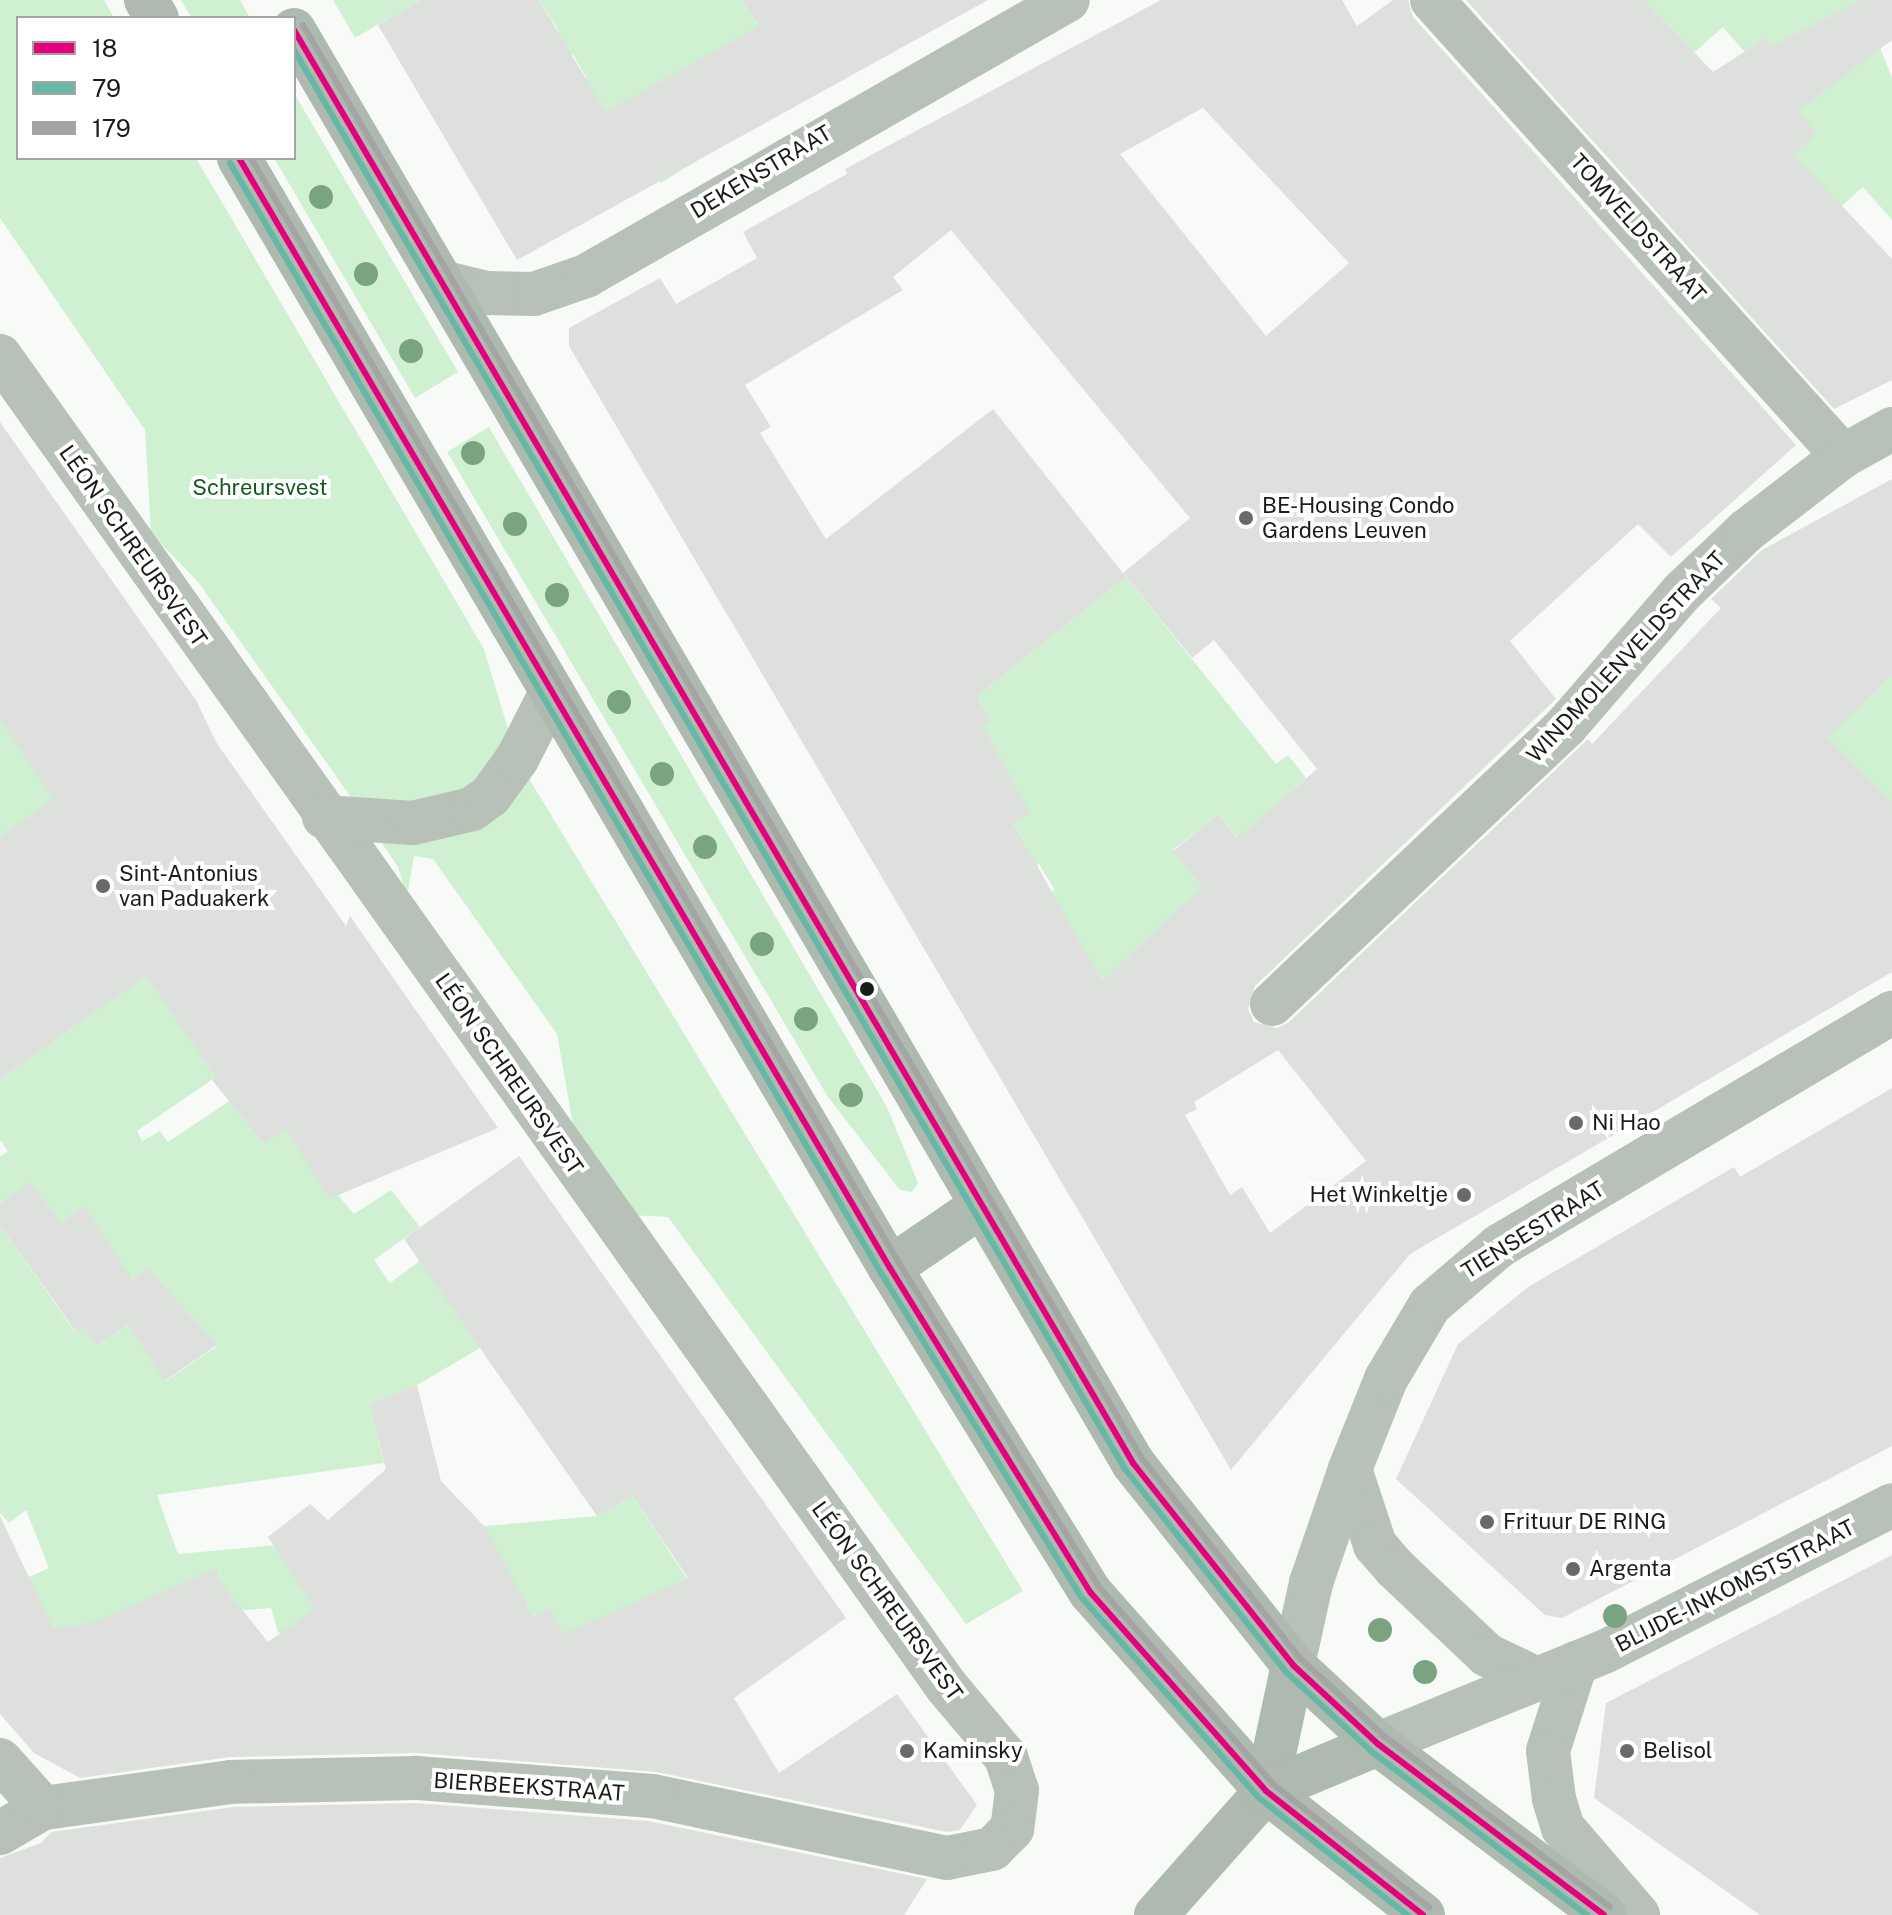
<!DOCTYPE html>
<html>
<head>
<meta charset="utf-8">
<style>
  body { margin:0 }
  #map { position:relative; width:1892px; height:1915px; overflow:hidden; background:#f7faf7; font-family:"Public Sans",sans-serif }
  div>[style] { position:absolute }
  [style*='--x'] { left:calc(var(--x)*1px); top:calc(var(--y)*1px); width:calc(var(--w)*1px); rotate:calc(var(--a)*1deg) }
  .green>* { inset:0; background:#d0f1d1 }
  .building>* { inset:0; background:#dee0de }
  .minor>* { height:44px; margin:-22px; padding:0 22px; transform-origin:22px; border-radius:22px; background:#b8c1b8 }
  .major>* { height:44px; margin:-22px; padding:0 22px; transform-origin:22px; border-radius:22px; background:#aeb9af }
  .bus-1>* { height:6px; margin:-3px; padding:0 3px; transform-origin:3px; border-radius:3px; background:#e5007d }
  .bus-2>* { height:6px; margin:-3px; padding:0 3px; transform-origin:3px; border-radius:3px; background:#65b8a5 }
  .bus-3>* { height:6px; margin:-3px; padding:0 3px; transform-origin:3px; border-radius:3px; background:#a3a4a3 }
  .trees>* { width:24px; height:24px; margin:-12px; border-radius:50%; background:#7aa380 }
  .dots>* { width:22px; height:22px; translate:-50% -50%; box-sizing:border-box; border:4px solid #fff; border-radius:50% }
  span { translate:-50% -50%; white-space:nowrap; text-align:center; line-height:1.15; -webkit-text-stroke:8px #fff; paint-order:stroke }
  .street-label { font-size:22px; color:#1a1c1a }
  .park-label { font-size:22px; color:#145b1f }
  .poi-label { font-size:22px; color:#1a1c1a }
  .left { translate:0 -50%; text-align:left }
  .right { translate:-100% -50%; text-align:right }
  .legend { position:absolute; left:16px; top:16px; width:280px; height:144px; box-sizing:border-box; background:#fff; border:2px solid #a3a4a3; margin:0; padding:10px 14px; list-style:none; font-size:24px; color:#1a1c1a }
  .legend li { display:flex; align-items:center; gap:16px; height:40px }
  .legend b { width:40px; border:2px solid #a3a4a3 }
</style>
</head>
<body>
<div id="map">
  <div class="green">
    <div style="clip-path:polygon(0 0,104px 0,114px 18px,18px 18px,18px 158px,196px 158px,484px 649px,517px 759px,1023px 1591px,966px 1624px,668px 1217px,609px 1214px,582px 1176px,557px 1034px,433px 859px,414px 856px,407px 897px,398px 867px,336px 776px,198px 582px,151px 533px,145px 430px,0 218px)"></div>
    <div style="clip-path:polygon(181px 0,240px 0,250px 18px,192px 18px)"></div>
    <div style="clip-path:polygon(333px 0,421px 0,355px 38px)"></div>
    <div style="clip-path:polygon(539px 0,742px 0,759px 26px,677px 122px,698px 160px,661px 183px,637px 146px,570px 86px,586px 77px,573px 54px,516px 85px,558px 30px)"></div>
    <div style="clip-path:polygon(1643px 0,1861px 0,1892px 78px,1892px 220px,1863px 187px,1834px 213px,1747px 149px,1793px 107px,1723px 27px,1678px 67px)"></div>
    <div style="clip-path:polygon(294px 93px,458px 372px,415px 398px,274px 158px,294px 158px)"></div>
    <div style="clip-path:polygon(489px 427px,887px 1107px,918px 1183px,912px 1192px,900px 1190px,828px 1097px,447px 452px)"></div>
    <div style="clip-path:polygon(1126px 577px,1276px 764px,1288px 755px,1306px 778px,1268px 812px,1246px 848px,1218px 814px,1173px 850px,1202px 887px,1106px 989px,1025px 907px,1055px 890px,1039px 864px,990px 893px,979px 874px,1027px 847px,1013px 823px,1029px 812px,959px 740px,991px 722px,977px 696px)"></div>
    <div style="clip-path:polygon(1839px 669px,1868px 699px,1892px 676px,1892px 818px,1758px 715px)"></div>
    <div style="clip-path:polygon(0 714px,24px 755px,73px 793px,0 837px)"></div>
    <div style="clip-path:polygon(185px 948px,277px 1035px,137px 1131px,142px 1141px,160px 1131px,168px 1142px,282px 1066px,247px 1123px,264px 1144px,315px 1113px,338px 1195px,354px 1214px,391px 1190px,420px 1227px,374px 1260px,390px 1283px,424px 1258px,492px 1341px,417px 1385px,369px 1404px,384px 1463px,157px 1495px,178px 1554px,597px 1516px,633px 1496px,688px 1580px,566px 1636px,550px 1609px,533px 1617px,525px 1602px,278px 1633px,271px 1608px,116px 1620px,113px 1614px,42px 1655px,11px 1585px,49px 1568px,26px 1510px,9px 1523px,0 1513px,0 1225px,75px 1332px,83px 1327px,96px 1346px,128px 1325px,166px 1381px,217px 1346px,148px 1268px,111px 1295px,30px 1183px,0 1204px,0 1157px,8px 1151px,0 1140px,0 1065px,7px 1074px)"></div>
  </div>
  <div class="building">
    <div style="clip-path:polygon(421px 0,539px 0,606px 112px,759px 26px,742px 0,988px 0,517px 260px,378px 25px)"></div>
    <div style="clip-path:polygon(evenodd,1161px 0,1342px 0,1357px 26px,1393px 0,1408px 0,1413px 17px,1796px 445px,1671px 557px,1638px 524px,1510px 641px,1556px 699px,1255px 986px,1248px 1009px,1254px 1022px,1277px 1028px,1289px 1022px,1588px 739px,1592px 744px,1721px 608px,1711px 599px,1762px 550px,1892px 479px,1892px 676px,1827px 738px,1892px 801px,1892px 972px,1410px 1254px,1231px 1470px,569px 346px,569px 328px,660px 278px,676px 304px,757px 258px,743px 232px,847px 174px,845px 169px,1161px 0,1203px 108px,1349px 263px,1266px 336px,1120px 154px,1203px 108px,1161px 0,951px 230px,1190px 518px,1123px 573px,1192px 658px,1214px 640px,1317px 769px,1237px 838px,1218px 814px,1173px 851px,1202px 887px,1102px 981px,1013px 823px,1030px 813px,983px 727px,991px 722px,977px 696px,1126px 577px,993px 409px,826px 539px,760px 433px,771px 427px,745px 385px,903px 290px,893px 277px,951px 230px,1161px 0,1278px 1050px,1366px 1161px,1270px 1233px,1242px 1187px,1230px 1195px,1185px 1115px,1197px 1109px,1194px 1102px,1278px 1050px)"></div>
    <div style="clip-path:polygon(1466px 0,1644px 0,1713px 72px,1766px 38px,1772px 46px,1861px 0,1892px 0,1892px 40px,1799px 110px,1816px 134px,1793px 154px,1892px 259px,1892px 380px,1834px 409px)"></div>
    <div style="clip-path:polygon(0 422px,196px 700px,216px 742px,290px 847px,346px 926px,350px 916px,498px 1128px,329px 1199px,287px 1130px,264px 1144px,212px 1080px,216px 1077px,146px 976px,0 1079px,0 837px,53px 799px,0 719px)"></div>
    <div style="clip-path:polygon(1892px 1088px,1892px 1446px,1562px 1618px,1545px 1615px,1396px 1479px,1458px 1344px,1528px 1287px,1734px 1167px,1740px 1177px)"></div>
    <div style="clip-path:polygon(519px 1156px,846px 1618px,734px 1698px,779px 1773px,897px 1694px,977px 1805px,960px 1830px,947px 1832px,657px 1772px,418px 1753px,230px 1757px,80px 1778px,34px 1753px,0 1714px,0 1516px,53px 1628px,92px 1623px,217px 1568px,217px 1578px,268px 1642px,315px 1609px,268px 1537px,310px 1504px,328px 1520px,386px 1469px,369px 1404px,417px 1385px,441px 1481px,486px 1528px,533px 1617px,550px 1609px,565px 1634px,688px 1578px,633px 1496px,597px 1516px,404px 1239px)"></div>
    <div style="clip-path:polygon(30px 1182px,61px 1223px,85px 1206px,132px 1280px,148px 1268px,217px 1345px,165px 1381px,128px 1325px,96px 1346px,83px 1327px,76px 1332px,0 1225px,0 1204px)"></div>
    <div style="clip-path:polygon(1892px 1555px,1892px 1915px,1760px 1915px,1594px 1798px,1606px 1703px)"></div>
    <div style="clip-path:polygon(415px 1803px,648px 1821px,927px 1879px,904px 1915px,0 1915px,0 1858px,41px 1843px,51px 1832px,233px 1807px)"></div>
  </div>
  <div class="minor">
    <div style="--x:1432;--y:0;--w:614;--a:47.97"></div>
    <div style="--x:442;--y:282;--w:45;--a:14"></div>
    <div style="--x:486;--y:293;--w:48;--a:1.2"></div>
    <div style="--x:534;--y:294;--w:55;--a:-19.1"></div>
    <div style="--x:586;--y:276;--w:555;--a:-29.8"></div>
    <div style="--x:0;--y:356;--w:1634;--a:54.57"></div>
    <div style="--x:947;--y:1687;--w:92;--a:49.9"></div>
    <div style="--x:1006;--y:1757;--w:35;--a:72"></div>
    <div style="--x:1017;--y:1790;--w:39;--a:97"></div>
    <div style="--x:1012;--y:1829;--w:28;--a:135"></div>
    <div style="--x:992;--y:1849;--w:46;--a:168.7"></div>
    <div style="--x:947;--y:1858;--w:301;--a:-168.1"></div>
    <div style="--x:652;--y:1796;--w:237;--a:-175.6"></div>
    <div style="--x:416;--y:1778;--w:185;--a:178.8"></div>
    <div style="--x:231;--y:1782;--w:190;--a:172.1"></div>
    <div style="--x:43;--y:1808;--w:50;--a:149.8"></div>
    <div style="--x:324;--y:817;--w:89;--a:3.9"></div>
    <div style="--x:413;--y:823;--w:61;--a:-13.3"></div>
    <div style="--x:472;--y:809;--w:22;--a:-36"></div>
    <div style="--x:490;--y:796;--w:46;--a:-53.9"></div>
    <div style="--x:517;--y:759;--w:76;--a:-62.8"></div>
    <div style="--x:1272;--y:1004;--w:405;--a:-43.4"></div>
    <div style="--x:1566;--y:726;--w:177;--a:-49.1"></div>
    <div style="--x:1682;--y:592;--w:88;--a:-43.6"></div>
    <div style="--x:1746;--y:531;--w:123;--a:-37.7"></div>
    <div style="--x:1843;--y:456;--w:56;--a:-28.9"></div>
    <div style="--x:1350;--y:1469;--w:80;--a:71.8"></div>
    <div style="--x:1375;--y:1545;--w:30;--a:49"></div>
    <div style="--x:1395;--y:1568;--w:127;--a:43.4"></div>
    <div style="--x:1487;--y:1655;--w:55;--a:25.6"></div>
    <div style="--x:1576;--y:1663;--w:92;--a:107.7"></div>
    <div style="--x:1548;--y:1751;--w:48;--a:82.9"></div>
    <div style="--x:1554;--y:1799;--w:30;--a:73"></div>
    <div style="--x:1563;--y:1828;--w:115;--a:49.2"></div>
    <div style="--x:1293;--y:1665;--w:84;--a:-77.6"></div>
    <div style="--x:1311;--y:1583;--w:120;--a:-71.1"></div>
    <div style="--x:1350;--y:1469;--w:97;--a:-68.2"></div>
    <div style="--x:1386;--y:1379;--w:86;--a:-59.3"></div>
    <div style="--x:1430;--y:1305;--w:91;--a:-40.5"></div>
    <div style="--x:1499;--y:1246;--w:457;--a:-30.7"></div>
    <div style="--x:1378;--y:1744;--w:244;--a:-22.2"></div>
    <div style="--x:1604;--y:1652;--w:323;--a:-27"></div>
    <div style="--x:0;--y:1760;--w:64;--a:48.1"></div>
  </div>
  <div class="major">
    <div style="--x:146;--y:0;--w:21;--a:59"></div>
    <div style="--x:294;--y:30;--w:1661;--a:59.65"></div>
    <div style="--x:1133;--y:1463;--w:258;--a:51.6"></div>
    <div style="--x:1293;--y:1665;--w:116;--a:42.9"></div>
    <div style="--x:1378;--y:1744;--w:283;--a:37.1"></div>
    <div style="--x:239;--y:158;--w:1287;--a:59.61"></div>
    <div style="--x:890;--y:1268;--w:382;--a:58.3"></div>
    <div style="--x:1091;--y:1593;--w:264;--a:48.5"></div>
    <div style="--x:1266;--y:1791;--w:200;--a:38.3"></div>
    <div style="--x:890;--y:1268;--w:107;--a:-34.3"></div>
    <div style="--x:1266;--y:1791;--w:129;--a:-77.9"></div>
    <div style="--x:1156;--y:1915;--w:166;--a:-48.4"></div>
    <div style="--x:1266;--y:1791;--w:121;--a:-22.8"></div>
  </div>
  <div class="bus-1">
    <div style="--x:294;--y:30;--w:1661;--a:59.65"></div>
    <div style="--x:1133;--y:1463;--w:258;--a:51.6"></div>
    <div style="--x:1293;--y:1665;--w:116;--a:42.9"></div>
    <div style="--x:1378;--y:1744;--w:283;--a:37.1"></div>
    <div style="--x:239;--y:158;--w:1287;--a:59.61"></div>
    <div style="--x:890;--y:1268;--w:382;--a:58.3"></div>
    <div style="--x:1091;--y:1593;--w:264;--a:48.5"></div>
    <div style="--x:1266;--y:1791;--w:200;--a:38.3"></div>
  </div>
  <div class="bus-2">
    <div style="--x:294;--y:50;--w:1644;--a:59.65"></div>
    <div style="--x:1125;--y:1469;--w:259;--a:51.6"></div>
    <div style="--x:1286;--y:1672;--w:117;--a:42.9"></div>
    <div style="--x:1372;--y:1752;--w:270;--a:37.2"></div>
    <div style="--x:230;--y:163;--w:1287;--a:59.61"></div>
    <div style="--x:881;--y:1273;--w:382;--a:58.3"></div>
    <div style="--x:1082;--y:1598;--w:267;--a:48.5"></div>
    <div style="--x:1259;--y:1798;--w:189;--a:38.3"></div>
  </div>
  <div class="bus-3">
    <div style="--x:303;--y:25;--w:1659;--a:59.66"></div>
    <div style="--x:1141;--y:1457;--w:256;--a:51.7"></div>
    <div style="--x:1300;--y:1658;--w:115;--a:42.9"></div>
    <div style="--x:1384;--y:1736;--w:283;--a:37.1"></div>
    <div style="--x:251;--y:158;--w:1281;--a:59.61"></div>
    <div style="--x:899;--y:1263;--w:381;--a:58.3"></div>
    <div style="--x:1099;--y:1587;--w:263;--a:48.5"></div>
    <div style="--x:1273;--y:1784;--w:199;--a:38.3"></div>
  </div>
  <div class="trees">
    <div style="left:321px;top:197px"></div>
    <div style="left:366px;top:274px"></div>
    <div style="left:411px;top:351px"></div>
    <div style="left:473px;top:453px"></div>
    <div style="left:515px;top:524px"></div>
    <div style="left:557px;top:595px"></div>
    <div style="left:619px;top:702px"></div>
    <div style="left:662px;top:774px"></div>
    <div style="left:705px;top:847px"></div>
    <div style="left:762px;top:944px"></div>
    <div style="left:806px;top:1019px"></div>
    <div style="left:851px;top:1095px"></div>
    <div style="left:1615px;top:1616px"></div>
    <div style="left:1380px;top:1630px"></div>
    <div style="left:1425px;top:1672px"></div>
  </div>
  <div class="dots">
    <div style="left:1246px;top:518px;background:#676a67"></div>
    <div style="left:103px;top:886px;background:#676a67"></div>
    <div style="left:867px;top:989px;background:#1a1c1a"></div>
    <div style="left:1576px;top:1123px;background:#676a67"></div>
    <div style="left:1464px;top:1195px;background:#676a67"></div>
    <div style="left:1487px;top:1522px;background:#676a67"></div>
    <div style="left:1573px;top:1569px;background:#676a67"></div>
    <div style="left:907px;top:1751px;background:#676a67"></div>
    <div style="left:1627px;top:1751px;background:#676a67"></div>
  </div>
  <div class="street-label">
    <span style="left:761px;top:172px;rotate:-31deg">DEKENSTRAAT</span>
    <span style="left:1638px;top:228px;rotate:48deg">TOMVELDSTRAAT</span>
    <span style="left:133px;top:546px;rotate:55deg">LÉON SCHREURSVEST</span>
    <span style="left:1626px;top:657px;rotate:-47deg">WINDMOLENVELDSTRAAT</span>
    <span style="left:509px;top:1074px;rotate:55deg">LÉON SCHREURSVEST</span>
    <span style="left:1533px;top:1230px;rotate:-32deg">TIENSESTRAAT</span>
    <span style="left:1735px;top:1586px;rotate:-27deg">BLIJDE-INKOMSTSTRAAT</span>
    <span style="left:887px;top:1601px;rotate:54deg">LÉON SCHREURSVEST</span>
    <span style="left:529px;top:1787px;rotate:4deg">BIERBEEKSTRAAT</span>
  </div>
  <div class="park-label">
    <span style="left:260px;top:488px">Schreursvest</span>
  </div>
  <div class="poi-label">
    <span class="left" style="left:1262px;top:518px">BE-Housing Condo<br>Gardens Leuven</span>
    <span class="left" style="left:119px;top:886px">Sint-Antonius<br>van Paduakerk</span>
    <span class="left" style="left:1592px;top:1123px">Ni Hao</span>
    <span class="right" style="left:1448px;top:1195px">Het Winkeltje</span>
    <span class="left" style="left:1503px;top:1522px">Frituur DE RING</span>
    <span class="left" style="left:1589px;top:1569px">Argenta</span>
    <span class="left" style="left:923px;top:1751px">Kaminsky</span>
    <span class="left" style="left:1643px;top:1751px">Belisol</span>
  </div>
  <ul class="legend">
  <li><b style="height:10px;background:#e5007d"></b>18</li>
  <li><b style="height:10px;background:#65b8a5"></b>79</li>
  <li><b style="height:10px;background:#a3a4a3"></b>179</li>
  </ul>
</div>
</body>
</html>
